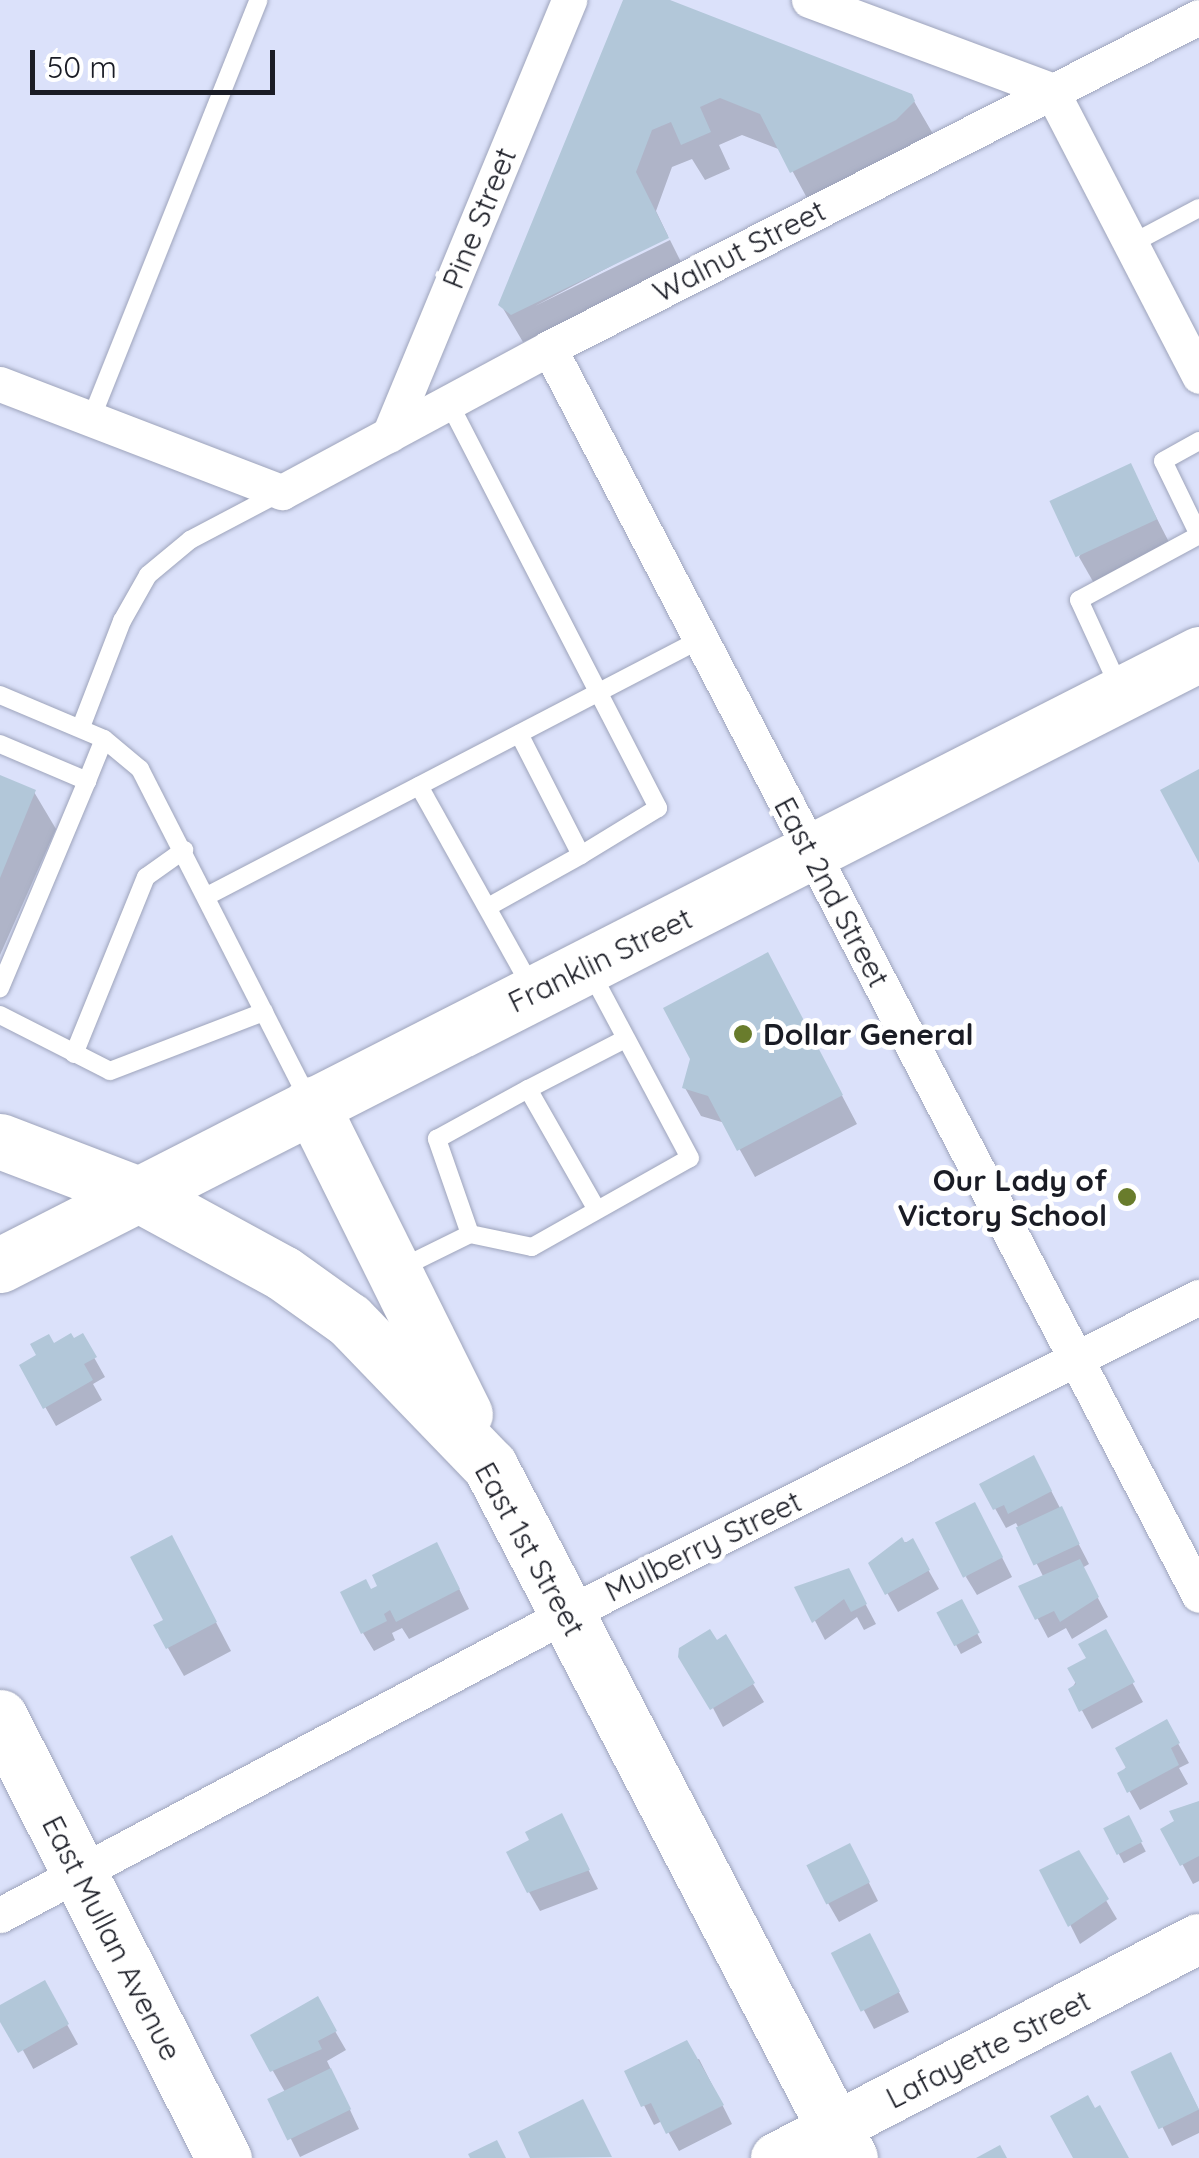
<!DOCTYPE html>
<html>
<head>
<meta charset="utf-8">
<style>
  body { margin:0 }
  #map { position:relative; width:1199px; height:2158px; overflow:hidden; background:#dbe1fa; font-family:Quicksand,sans-serif }
  div>[style] { position:absolute }
  [style*='--x'] { left:calc(var(--x)*1px); top:calc(var(--y)*1px); width:calc(var(--w)*1px); rotate:calc(var(--a)*1deg) }
  .shadow>* { inset:0; background:#0003; transform-origin:0 0 }
  .building>* { inset:0; background:#b2c7d9; transform-origin:0 0 }
  .roads { filter:drop-shadow(0 0 2px #9ea4bb) drop-shadow(0 0 2px #9ea4bb) }
  .lane>* { height:18px; margin:-9px; padding:0 9px; transform-origin:9px; border-radius:9px; background:#fff }
  .street>* { height:35px; margin:-17.5px; padding:0 17.5px; transform-origin:17.5px; border-radius:17.5px; background:#fff }
  .secondary>* { height:50px; margin:-25px; padding:0 25px; transform-origin:25px; border-radius:25px; background:#fff }
  .primary>* { height:55px; margin:-27.5px; padding:0 27.5px; transform-origin:27.5px; border-radius:27.5px; background:#fff }
  .highway>* { height:55px; margin:-27.5px; padding:0 27.5px; transform-origin:27.5px; border-radius:27.5px; background:#fff }
  .dots>* { width:28px; height:28px; translate:-50% -50%; box-sizing:border-box; border:5px solid #fff; border-radius:50% }
  span { translate:-50% -50%; white-space:nowrap; text-align:center; line-height:1.15; -webkit-text-stroke:10px #fff; paint-order:stroke }
  .street-label { font-size:30px; color:#1a1c25 }
  .poi-label { font-size:30px; color:#1a1c25; font-weight:700 }
  .left { translate:0 -50%; text-align:left }
  .right { translate:-100% -50%; text-align:right }
  .scale { position:absolute; left:30px; top:50px; width:245px; height:45px; box-sizing:border-box; border:5px solid #1a1c25; border-top:0; padding-left:12px; font-size:30px; line-height:35px; white-space:nowrap; color:#1a1c25; -webkit-text-stroke:8px #fff; paint-order:stroke }
</style>
</head>
<body>
<div id="map">
  <div class="shadow">
    <div style="clip-path:polygon(625px 0,663px 0,911px 96px,933px 134px,813px 209px,781px 150px,742px 135px,719px 145px,730px 169px,705px 180px,692px 159px,672px 167px,656px 211px,668px 236px,535px 306px,670px 240px,688px 276px,523px 342px,501px 305px)"></div>
    <div style="clip-path:polygon(1130px 466px,1172px 548px,1095px 585px,1079px 557px)"></div>
    <div style="clip-path:polygon(0 779px,34px 792px,56px 829px,0 955px)"></div>
    <div style="clip-path:polygon(783px 984px,857px 1124px,755px 1177px,725px 1123px,701px 1116px,685px 1088px)"></div>
    <div style="clip-path:polygon(82px 1336px,105px 1377px,93px 1384px,102px 1400px,56px 1426px,22px 1366px)"></div>
    <div style="clip-path:polygon(1044px 1477px,1089px 1564px,1082px 1568px,1108px 1617px,1072px 1639px,1066px 1628px,1048px 1638px,1021px 1587px,1044px 1578px,1016px 1523px,1006px 1528px,982px 1485px)"></div>
    <div style="clip-path:polygon(985px 1524px,1012px 1577px,977px 1595px,966px 1577px)"></div>
    <div style="clip-path:polygon(912px 1541px,939px 1589px,898px 1612px,871px 1564px,896px 1544px)"></div>
    <div style="clip-path:polygon(447px 1564px,469px 1609px,409px 1639px,402px 1628px,392px 1633px,395px 1640px,374px 1651px,363px 1633px,370px 1592px)"></div>
    <div style="clip-path:polygon(187px 1567px,231px 1651px,184px 1676px,168px 1648px,166px 1621px)"></div>
    <div style="clip-path:polygon(798px 1588px,858px 1590px,876px 1624px,864px 1630px,857px 1617px,825px 1640px)"></div>
    <div style="left:961px;top:1603px;width:45px;height:24px;rotate:62deg"></div>
    <div style="clip-path:polygon(1105px 1633px,1143px 1702px,1092px 1729px,1071px 1690px)"></div>
    <div style="clip-path:polygon(725px 1638px,764px 1702px,723px 1727px,682px 1649px)"></div>
    <div style="clip-path:polygon(1166px 1722px,1189px 1763px,1179px 1768px,1188px 1784px,1140px 1810px,1120px 1774px)"></div>
    <div style="clip-path:polygon(1199px 1803px,1199px 1881px,1193px 1884px,1164px 1830px)"></div>
    <div style="left:1128px;top:1818px;width:38px;height:25px;rotate:62deg"></div>
    <div style="clip-path:polygon(571px 1835px,598px 1889px,540px 1911px,529px 1892px,532px 1841px)"></div>
    <div style="clip-path:polygon(1078px 1853px,1117px 1919px,1080px 1944px,1043px 1871px)"></div>
    <div style="clip-path:polygon(860px 1865px,878px 1901px,839px 1922px,828px 1903px)"></div>
    <div style="clip-path:polygon(834px 1954px,880px 1955px,909px 2012px,874px 2029px)"></div>
    <div style="left:44px;top:1983px;width:70px;height:51px;rotate:61deg"></div>
    <div style="clip-path:polygon(317px 2000px,346px 2050px,327px 2061px,359px 2129px,300px 2157px,271px 2099px,285px 2092px,253px 2036px)"></div>
    <div style="clip-path:polygon(699px 2059px,732px 2124px,679px 2151px,662px 2121px,654px 2125px,627px 2072px)"></div>
    <div style="clip-path:polygon(1135px 2073px,1181px 2074px,1199px 2110px,1199px 2133px,1172px 2146px)"></div>
  </div>
  <div class="building">
    <div style="clip-path:polygon(623px 0,670px 0,912px 94px,915px 101px,896px 120px,790px 173px,760px 114px,720px 98px,700px 107px,711px 132px,681px 145px,671px 122px,652px 130px,636px 172px,669px 238px,511px 315px,498px 305px)"></div>
    <div style="left:1131px;top:463px;width:62px;height:90px;rotate:65deg"></div>
    <div style="clip-path:polygon(1199px 769px,1199px 863px,1160px 790px)"></div>
    <div style="clip-path:polygon(0 775px,36px 790px,0 878px)"></div>
    <div style="clip-path:polygon(768px 952px,843px 1095px,737px 1151px,708px 1096px,682px 1088px,690px 1059px,663px 1008px)"></div>
    <div style="clip-path:polygon(71px 1333px,74px 1338px,83px 1333px,97px 1357px,84px 1364px,93px 1380px,43px 1409px,19px 1365px,36px 1355px,30px 1344px,49px 1334px,54px 1343px)"></div>
    <div style="clip-path:polygon(1034px 1455px,1052px 1491px,1008px 1514px,1004px 1505px,993px 1510px,979px 1484px)"></div>
    <div style="left:975px;top:1502px;width:62px;height:45px;rotate:63deg"></div>
    <div style="left:1062px;top:1506px;width:42px;height:51px;rotate:65deg"></div>
    <div style="clip-path:polygon(172px 1535px,217px 1622px,166px 1649px,153px 1625px,163px 1620px,130px 1557px)"></div>
    <div style="clip-path:polygon(902px 1537px,905px 1543px,913px 1538px,930px 1570px,885px 1595px,868px 1563px)"></div>
    <div style="clip-path:polygon(437px 1542px,460px 1589px,396px 1622px,390px 1610px,384px 1614px,387px 1621px,361px 1634px,340px 1592px,366px 1579px,371px 1589px,377px 1586px,372px 1575px)"></div>
    <div style="clip-path:polygon(1080px 1559px,1099px 1597px,1060px 1622px,1054px 1611px,1035px 1620px,1018px 1586px)"></div>
    <div style="clip-path:polygon(849px 1568px,867px 1604px,851px 1612px,844px 1599px,812px 1623px,794px 1587px)"></div>
    <div style="left:962px;top:1599px;width:38px;height:29px;rotate:62deg"></div>
    <div style="clip-path:polygon(710px 1629px,717px 1640px,726px 1634px,755px 1683px,710px 1710px,678px 1657px,679px 1648px)"></div>
    <div style="clip-path:polygon(1106px 1629px,1135px 1682px,1079px 1712px,1068px 1689px,1076px 1684px,1067px 1668px,1086px 1658px,1078px 1644px)"></div>
    <div style="clip-path:polygon(1167px 1719px,1180px 1743px,1171px 1748px,1179px 1765px,1127px 1793px,1117px 1773px,1126px 1768px,1115px 1748px)"></div>
    <div style="clip-path:polygon(1199px 1801px,1199px 1856px,1180px 1866px,1160px 1829px,1174px 1821px,1169px 1811px)"></div>
    <div style="clip-path:polygon(562px 1813px,590px 1870px,527px 1893px,506px 1852px,529px 1840px,525px 1832px)"></div>
    <div style="left:1129px;top:1815px;width:30px;height:29px;rotate:63deg"></div>
    <div style="left:850px;top:1843px;width:44px;height:49px;rotate:63deg"></div>
    <div style="clip-path:polygon(1079px 1850px,1109px 1899px,1068px 1927px,1039px 1870px)"></div>
    <div style="left:870px;top:1933px;width:66px;height:44px;rotate:63deg"></div>
    <div style="clip-path:polygon(45px 1980px,69px 2024px,18px 2053px,0 2022px,0 2005px)"></div>
    <div style="clip-path:polygon(318px 1996px,337px 2031px,318px 2041px,322px 2049px,270px 2072px,250px 2035px)"></div>
    <div style="clip-path:polygon(687px 2040px,724px 2105px,666px 2134px,651px 2103px,641px 2107px,624px 2071px)"></div>
    <div style="left:1171px;top:2052px;width:64px;height:45px;rotate:64deg"></div>
    <div style="left:331px;top:2068px;width:46px;height:71px;rotate:64deg"></div>
    <div style="clip-path:polygon(1088px 2095px,1095px 2108px,1100px 2105px,1129px 2158px,1073px 2158px,1050px 2116px)"></div>
    <div style="clip-path:polygon(583px 2099px,612px 2157px,530px 2158px,518px 2132px)"></div>
    <div style="clip-path:polygon(497px 2140px,506px 2158px,470px 2158px,468px 2154px)"></div>
    <div style="clip-path:polygon(1000px 2145px,1007px 2158px,976px 2158px)"></div>
  </div>
  <div class="roads">
    <div class="lane">
      <div style="--x:1131;--y:244;--w:77;--a:-27.9"></div>
      <div style="--x:449;--y:403;--w:456;--a:62.7"></div>
      <div style="--x:658;--y:808;--w:90;--a:148.6"></div>
      <div style="--x:91;--y:419;--w:451;--a:-68.2"></div>
      <div style="--x:1199;--y:535;--w:82;--a:-115.9"></div>
      <div style="--x:1163;--y:461;--w:41;--a:-29.1"></div>
      <div style="--x:1120;--y:689;--w:98;--a:-114.7"></div>
      <div style="--x:1079;--y:600;--w:136;--a:-28.4"></div>
      <div style="--x:0;--y:695;--w:113;--a:22.9"></div>
      <div style="--x:104;--y:739;--w:47;--a:39.8"></div>
      <div style="--x:140;--y:769;--w:370;--a:63"></div>
      <div style="--x:81;--y:727;--w:114;--a:-68.9"></div>
      <div style="--x:122;--y:621;--w:53;--a:-60.5"></div>
      <div style="--x:148;--y:575;--w:55;--a:-39.8"></div>
      <div style="--x:190;--y:540;--w:103;--a:-27.8"></div>
      <div style="--x:0;--y:744;--w:95;--a:23"></div>
      <div style="--x:87;--y:781;--w:225;--a:112.8"></div>
      <div style="--x:87;--y:781;--w:45;--a:-68"></div>
      <div style="--x:419;--y:786;--w:231;--a:60.8"></div>
      <div style="--x:207;--y:896;--w:557;--a:-27.49"></div>
      <div style="--x:488;--y:907;--w:107;--a:-29.2"></div>
      <div style="--x:581;--y:855;--w:136;--a:-117.1"></div>
      <div style="--x:0;--y:1015;--w:123;--a:27"></div>
      <div style="--x:110;--y:1071;--w:165;--a:-21"></div>
      <div style="--x:74;--y:1054;--w:191;--a:-67.9"></div>
      <div style="--x:146;--y:877;--w:47;--a:-35.4"></div>
      <div style="--x:528;--y:1089;--w:109;--a:-27.3"></div>
      <div style="--x:470;--y:1234;--w:101;--a:-109.2"></div>
      <div style="--x:437;--y:1139;--w:104;--a:-28.8"></div>
      <div style="--x:528;--y:1089;--w:139;--a:60.3"></div>
      <div style="--x:401;--y:1268;--w:77;--a:-26.2"></div>
      <div style="--x:470;--y:1234;--w:63;--a:11.8"></div>
      <div style="--x:532;--y:1247;--w:181;--a:-29.4"></div>
      <div style="--x:690;--y:1158;--w:212;--a:-118.1"></div>
    </div>
    <div class="street">
      <div style="--x:809;--y:0;--w:258;--a:20.4"></div>
      <div style="--x:1051;--y:90;--w:322;--a:62.6"></div>
      <div style="--x:549;--y:348;--w:1406;--a:62.47"></div>
      <div style="--x:0;--y:384;--w:302;--a:21"></div>
      <div style="--x:282;--y:492;--w:303;--a:-28.3"></div>
      <div style="--x:549;--y:348;--w:729;--a:-26.99"></div>
      <div style="--x:389;--y:435;--w:471;--a:-67.5"></div>
      <div style="--x:0;--y:1915;--w:642;--a:-27.96"></div>
      <div style="--x:567;--y:1614;--w:707;--a:-26.64"></div>
    </div>
    <div class="secondary">
      <div style="--x:776;--y:2158;--w:476;--a:-27.4"></div>
    </div>
    <div class="primary">
      <div style="--x:0;--y:1265;--w:1346;--a:-27"></div>
    </div>
    <div class="highway">
      <div style="--x:311;--y:1104;--w:346;--a:63.6"></div>
      <div style="--x:0;--y:1141;--w:146;--a:20.9"></div>
      <div style="--x:136;--y:1193;--w:167;--a:28.6"></div>
      <div style="--x:283;--y:1273;--w:81;--a:35.5"></div>
      <div style="--x:349;--y:1320;--w:203;--a:46"></div>
      <div style="--x:490;--y:1466;--w:780;--a:62.52"></div>
      <div style="--x:0;--y:1717;--w:495;--a:63.1"></div>
    </div>
  </div>
  <div class="dots">
    <div style="left:743px;top:1034px;background:#697c2c"></div>
    <div style="left:1127px;top:1197px;background:#697c2c"></div>
  </div>
  <div class="street-label">
    <span style="left:479px;top:218px;rotate:-68deg">Pine Street</span>
    <span style="left:739px;top:251px;rotate:-27deg">Walnut Street</span>
    <span style="left:832px;top:892px;rotate:62deg">East 2nd Street</span>
    <span style="left:600px;top:960px;rotate:-26deg">Franklin Street</span>
    <span style="left:703px;top:1546px;rotate:-26deg">Mulberry Street</span>
    <span style="left:530px;top:1549px;rotate:61deg">East 1st Street</span>
    <span style="left:112px;top:1938px;rotate:63deg">East Mullan Avenue</span>
    <span style="left:988px;top:2049px;rotate:-27deg">Lafayette Street</span>
  </div>
  <div class="poi-label">
    <span class="left" style="left:763px;top:1034px">Dollar General</span>
    <span class="right" style="left:1107px;top:1197px">Our Lady of<br>Victory School</span>
  </div>
  <div class="scale">50 m</div>
</div>
</body>
</html>
